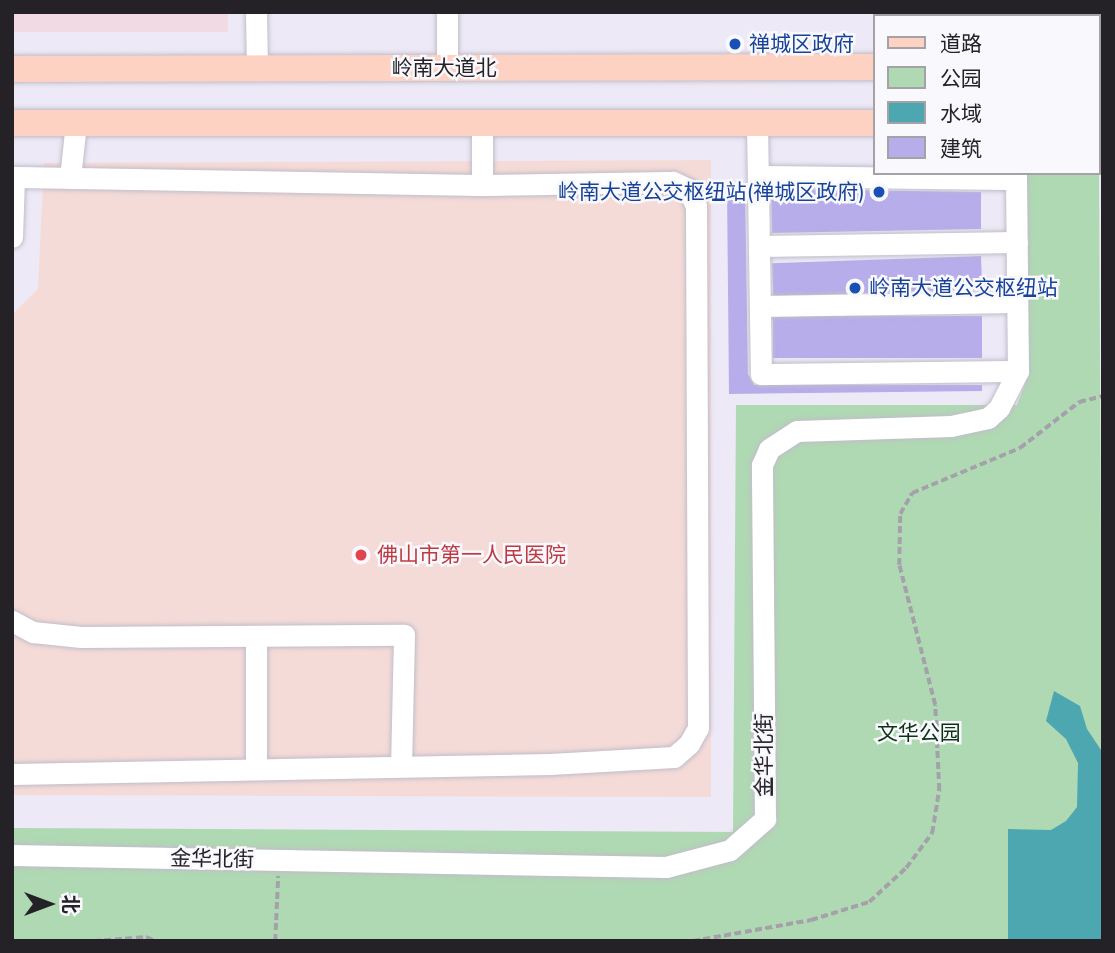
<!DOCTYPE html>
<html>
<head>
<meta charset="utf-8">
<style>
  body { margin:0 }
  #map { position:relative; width:1115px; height:953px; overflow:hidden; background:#ede9f6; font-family:"Nunito Sans","Noto Sans SC",sans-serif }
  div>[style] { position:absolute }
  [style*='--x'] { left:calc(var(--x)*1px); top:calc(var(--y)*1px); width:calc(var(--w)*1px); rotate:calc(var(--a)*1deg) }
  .commercial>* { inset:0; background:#f2dae5; transform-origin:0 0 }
  .medical>* { inset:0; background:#f5dbd7 }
  .green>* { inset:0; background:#afd9b2 }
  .water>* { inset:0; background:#4da7b0 }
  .building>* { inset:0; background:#b6adea; transform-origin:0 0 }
  .path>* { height:3.5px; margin-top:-1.75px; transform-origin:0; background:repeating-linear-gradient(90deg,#a4a1ab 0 7px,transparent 0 10.5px) }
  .roads { filter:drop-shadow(0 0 2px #c1bdca) drop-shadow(0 0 2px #c1bdca) }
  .minor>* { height:21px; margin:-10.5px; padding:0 10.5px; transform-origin:10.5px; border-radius:10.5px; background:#fff }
  .major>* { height:26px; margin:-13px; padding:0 13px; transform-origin:13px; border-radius:13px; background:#fdd2c2 }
  .dots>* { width:19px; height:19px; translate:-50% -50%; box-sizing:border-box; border:4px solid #f9f8fd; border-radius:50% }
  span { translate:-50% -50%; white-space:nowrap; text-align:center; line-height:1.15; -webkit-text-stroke:5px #f9f8fd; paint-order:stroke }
  .transit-label { font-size:21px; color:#164399 }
  .left { translate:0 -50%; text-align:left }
  .right { translate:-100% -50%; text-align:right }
  .street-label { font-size:21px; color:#242227 }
  .health-label { font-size:21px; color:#be3a42 }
  .park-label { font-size:21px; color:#0c3314 }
  .frame { position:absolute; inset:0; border:14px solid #242227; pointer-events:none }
  .legend { position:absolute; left:873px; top:14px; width:228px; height:161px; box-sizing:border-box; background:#f9f8fd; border:2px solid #a4a2a7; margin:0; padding:9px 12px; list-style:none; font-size:21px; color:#242227 }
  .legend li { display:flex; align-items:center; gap:14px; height:35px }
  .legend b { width:35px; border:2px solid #a4a2a7 }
  .north { position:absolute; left:14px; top:869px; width:70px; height:70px; -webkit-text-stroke:5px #f9f8fd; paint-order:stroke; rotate:90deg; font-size:19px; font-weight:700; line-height:28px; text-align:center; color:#242227 }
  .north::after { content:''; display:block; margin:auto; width:24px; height:32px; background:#242227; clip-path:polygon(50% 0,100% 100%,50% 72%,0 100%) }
</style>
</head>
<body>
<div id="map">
  <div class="commercial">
    <div style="left:12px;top:12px;width:216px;height:20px"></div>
  </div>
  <div class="medical">
    <div style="clip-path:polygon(711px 160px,711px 797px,12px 795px,12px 315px,38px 289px,44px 163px)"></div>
  </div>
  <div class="green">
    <div style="clip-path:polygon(1099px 162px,1103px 941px,12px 941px,12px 828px,733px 832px,736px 405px,1017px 405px,1026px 381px,1026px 173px,1099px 173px)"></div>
  </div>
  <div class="water">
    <div style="clip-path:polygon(1054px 691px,1080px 706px,1087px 729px,1103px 753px,1103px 941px,1008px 941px,1008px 829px,1051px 830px,1066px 821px,1077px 807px,1078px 763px,1066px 739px,1046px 721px)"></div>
  </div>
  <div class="building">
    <div style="clip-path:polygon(727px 184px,745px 184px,748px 374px,754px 385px,982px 385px,982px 391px,729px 394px)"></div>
    <div style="clip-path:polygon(771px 189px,981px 192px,981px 229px,772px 233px)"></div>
    <div style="left:981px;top:256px;width:33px;height:209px;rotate:88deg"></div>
    <div style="left:982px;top:316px;width:42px;height:209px;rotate:90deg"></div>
  </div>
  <div class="path">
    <div style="--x:94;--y:941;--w:53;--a:-4.3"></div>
    <div style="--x:147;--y:937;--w:8;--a:30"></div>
    <div style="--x:275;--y:941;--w:65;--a:-87.4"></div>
    <div style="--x:693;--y:941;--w:120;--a:-10.1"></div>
    <div style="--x:811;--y:920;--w:61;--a:-17.2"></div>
    <div style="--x:869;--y:902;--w:50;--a:-42.6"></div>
    <div style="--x:906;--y:868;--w:44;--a:-53.4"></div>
    <div style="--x:932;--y:833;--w:44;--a:-80.8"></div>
    <div style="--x:939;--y:790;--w:85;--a:-92.7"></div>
    <div style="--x:935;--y:705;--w:145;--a:-104.4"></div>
    <div style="--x:899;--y:565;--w:51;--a:-88.9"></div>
    <div style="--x:900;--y:514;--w:24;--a:-60"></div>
    <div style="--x:912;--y:493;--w:117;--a:-22.6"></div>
    <div style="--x:1020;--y:448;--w:75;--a:-37.9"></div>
    <div style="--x:1079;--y:402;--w:25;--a:-14"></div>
  </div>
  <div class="roads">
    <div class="minor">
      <div style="--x:256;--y:12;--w:56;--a:89"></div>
      <div style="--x:931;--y:16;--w:4;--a:-90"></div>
      <div style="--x:447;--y:67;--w:55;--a:-90"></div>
      <div style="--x:757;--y:123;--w:251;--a:89.1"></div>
      <div style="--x:761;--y:374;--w:257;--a:-0.7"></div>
      <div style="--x:758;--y:176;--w:258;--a:0.7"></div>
      <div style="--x:70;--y:178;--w:55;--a:-83.8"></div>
      <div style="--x:12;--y:237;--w:60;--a:-88.1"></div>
      <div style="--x:14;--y:177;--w:468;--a:1"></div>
      <div style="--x:759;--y:246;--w:258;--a:-0.9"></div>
      <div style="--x:760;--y:306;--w:257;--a:-0.9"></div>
      <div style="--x:12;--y:621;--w:24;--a:28"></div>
      <div style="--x:33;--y:632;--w:48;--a:5.9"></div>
      <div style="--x:81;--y:637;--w:323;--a:-0.4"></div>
      <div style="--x:404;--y:635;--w:129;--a:91.3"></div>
      <div style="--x:256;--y:636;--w:131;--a:90"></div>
      <div style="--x:12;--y:774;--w:538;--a:-1.06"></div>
      <div style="--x:550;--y:764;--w:124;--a:-3.2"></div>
      <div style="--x:674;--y:757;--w:20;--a:-41"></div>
      <div style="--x:689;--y:744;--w:18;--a:-61"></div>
      <div style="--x:698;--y:728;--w:522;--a:-90.22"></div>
      <div style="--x:696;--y:206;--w:19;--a:-115"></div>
      <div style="--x:688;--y:189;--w:17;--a:-155"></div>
      <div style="--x:673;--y:182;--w:191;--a:179.1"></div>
      <div style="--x:482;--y:185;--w:62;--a:-90"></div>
      <div style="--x:12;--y:855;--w:654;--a:1.05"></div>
      <div style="--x:666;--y:867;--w:66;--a:-14.9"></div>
      <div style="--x:730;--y:850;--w:47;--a:-41.5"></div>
      <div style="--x:765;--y:819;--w:354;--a:-90.5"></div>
      <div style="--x:762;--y:465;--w:17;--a:-66"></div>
      <div style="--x:769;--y:449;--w:33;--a:-33"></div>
      <div style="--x:797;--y:431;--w:154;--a:-1.9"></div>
      <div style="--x:951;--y:426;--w:38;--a:-12"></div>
      <div style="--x:988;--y:418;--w:15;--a:-42"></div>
      <div style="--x:999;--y:408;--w:42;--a:-62.8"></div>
      <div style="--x:1018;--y:371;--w:198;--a:-90.6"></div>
    </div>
    <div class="major">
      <div style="--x:1099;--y:66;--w:4;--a:0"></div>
      <div style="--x:12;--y:69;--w:863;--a:-0.13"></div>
      <div style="--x:12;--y:123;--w:863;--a:0"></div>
      <div style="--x:1099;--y:124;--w:4;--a:0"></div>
    </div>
  </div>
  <div class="dots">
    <div style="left:735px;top:44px;background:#1a4fb4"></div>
    <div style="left:879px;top:192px;background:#1a4fb4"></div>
    <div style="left:855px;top:288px;background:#1a4fb4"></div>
    <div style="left:361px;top:555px;background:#e0444e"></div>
  </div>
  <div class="transit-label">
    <span class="left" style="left:749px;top:44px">禅城区政府</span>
    <span class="right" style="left:865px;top:192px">岭南大道公交枢纽站(禅城区政府)</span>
    <span class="left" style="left:869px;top:288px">岭南大道公交枢纽站</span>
  </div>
  <div class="street-label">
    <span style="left:444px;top:68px">岭南大道北</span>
    <span style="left:764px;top:755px;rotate:-90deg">金华北街</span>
    <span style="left:212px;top:859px;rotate:1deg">金华北街</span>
  </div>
  <div class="health-label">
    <span class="left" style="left:377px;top:555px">佛山市第一人民医院</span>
  </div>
  <div class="park-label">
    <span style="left:919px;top:733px">文华公园</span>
  </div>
  <div class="frame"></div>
  <ul class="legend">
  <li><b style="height:9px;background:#fdd2c2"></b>道路</li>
  <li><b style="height:19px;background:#afd9b2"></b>公园</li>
  <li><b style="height:19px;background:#4da7b0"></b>水域</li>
  <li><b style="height:19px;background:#b6adea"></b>建筑</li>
  </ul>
  <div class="north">北</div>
</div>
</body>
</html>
